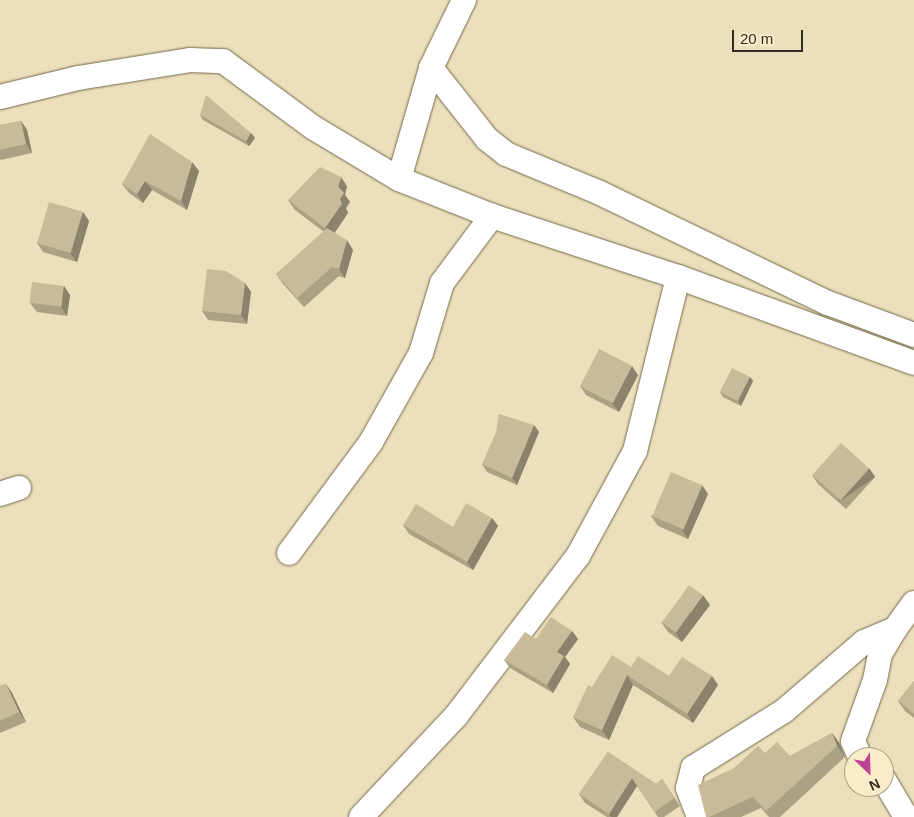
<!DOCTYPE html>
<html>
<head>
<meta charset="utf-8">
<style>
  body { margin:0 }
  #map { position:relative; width:914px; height:817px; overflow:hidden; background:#ebdfbc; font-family:Arial,sans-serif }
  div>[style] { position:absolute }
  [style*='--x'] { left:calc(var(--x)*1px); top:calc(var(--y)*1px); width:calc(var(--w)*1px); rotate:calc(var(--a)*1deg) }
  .roads { filter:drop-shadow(0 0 1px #736849) drop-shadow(0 0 1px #736849) }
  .minor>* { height:24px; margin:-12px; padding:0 12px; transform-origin:12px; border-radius:12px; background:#fff }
  .wall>* { inset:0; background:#aba184 }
  .shaded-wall>* { inset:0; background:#8b836c; transform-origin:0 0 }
  .building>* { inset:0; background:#c7bb9a; transform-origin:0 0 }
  span { translate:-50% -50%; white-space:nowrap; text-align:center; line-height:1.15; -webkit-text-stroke:4px #f8ecc9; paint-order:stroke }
  .north { position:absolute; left:844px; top:747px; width:50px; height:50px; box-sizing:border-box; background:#f8ecc9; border:1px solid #a9a085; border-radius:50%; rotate:156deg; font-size:14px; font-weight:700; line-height:20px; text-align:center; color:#322d20 }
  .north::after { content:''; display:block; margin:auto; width:18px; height:22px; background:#c14494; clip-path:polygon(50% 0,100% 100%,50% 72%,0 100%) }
  .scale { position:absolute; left:732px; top:30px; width:71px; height:22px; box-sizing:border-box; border:2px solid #322d20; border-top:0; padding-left:6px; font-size:15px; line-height:18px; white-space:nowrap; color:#322d20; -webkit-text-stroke:4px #f8ecc9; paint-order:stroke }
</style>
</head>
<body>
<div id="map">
  <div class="roads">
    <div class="minor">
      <div style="--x:431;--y:68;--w:90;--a:51.7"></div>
      <div style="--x:487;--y:139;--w:24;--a:38"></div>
      <div style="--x:506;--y:154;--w:102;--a:22.5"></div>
      <div style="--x:600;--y:193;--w:253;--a:25.8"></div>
      <div style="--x:828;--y:303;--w:92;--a:20.4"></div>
      <div style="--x:0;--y:97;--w:80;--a:-13.7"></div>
      <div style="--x:78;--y:78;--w:113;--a:-9.1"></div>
      <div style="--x:190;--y:60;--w:33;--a:2"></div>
      <div style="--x:223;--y:61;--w:113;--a:36.4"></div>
      <div style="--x:314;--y:128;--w:99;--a:31"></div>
      <div style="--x:399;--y:179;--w:100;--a:21.7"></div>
      <div style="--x:492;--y:216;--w:196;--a:18.2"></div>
      <div style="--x:678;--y:277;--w:251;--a:20"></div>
      <div style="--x:399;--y:179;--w:116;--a:-73.9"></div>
      <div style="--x:431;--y:68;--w:76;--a:-64.1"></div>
      <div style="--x:0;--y:494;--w:20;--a:-18"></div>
      <div style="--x:289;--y:553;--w:138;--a:-53.5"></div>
      <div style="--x:371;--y:442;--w:102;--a:-60.7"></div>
      <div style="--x:421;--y:353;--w:73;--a:-73.3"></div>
      <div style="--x:442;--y:283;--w:84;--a:-53.3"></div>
      <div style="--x:860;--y:757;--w:17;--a:-114"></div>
      <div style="--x:853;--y:741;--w:65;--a:-70.2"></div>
      <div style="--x:875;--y:680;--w:26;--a:-79"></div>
      <div style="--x:880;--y:654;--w:29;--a:-59"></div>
      <div style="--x:884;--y:780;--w:43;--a:59.3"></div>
      <div style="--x:361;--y:817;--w:139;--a:-46.8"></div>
      <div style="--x:456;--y:716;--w:201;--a:-52.7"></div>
      <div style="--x:578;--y:556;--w:119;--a:-61.5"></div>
      <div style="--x:635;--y:451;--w:179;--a:-76.1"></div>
      <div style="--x:699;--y:817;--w:31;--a:-111"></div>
      <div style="--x:688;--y:788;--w:21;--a:-76"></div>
      <div style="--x:693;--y:768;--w:107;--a:-32.1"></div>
      <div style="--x:784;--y:711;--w:106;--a:-40.8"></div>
      <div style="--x:864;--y:642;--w:34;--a:-23"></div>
      <div style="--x:895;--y:629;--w:32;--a:-54"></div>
    </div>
  </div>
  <div class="wall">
    <div style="clip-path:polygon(200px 115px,251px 133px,255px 138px,249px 146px,203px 120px)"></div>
    <div style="clip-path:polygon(21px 121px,27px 130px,32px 153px,1px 160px,0 159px,0 125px)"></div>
    <div style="clip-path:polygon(199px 171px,187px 210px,152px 190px,143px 203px,129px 193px,122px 184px)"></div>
    <div style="clip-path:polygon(347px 186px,345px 195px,350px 202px,346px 208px,348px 213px,335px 233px,353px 250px,345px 278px,339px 276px,304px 307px,283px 284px,276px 274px,324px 232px,295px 210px,288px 200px)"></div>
    <div style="clip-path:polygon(83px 212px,89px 221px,77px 262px,43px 252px,37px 243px)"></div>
    <div style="clip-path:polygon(245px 283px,251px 292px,247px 324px,208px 320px,202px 311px)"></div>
    <div style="clip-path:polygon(64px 286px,70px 295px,67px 316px,37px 312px,30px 303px)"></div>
    <div style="clip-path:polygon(638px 375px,619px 412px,586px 395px,580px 386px)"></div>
    <div style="clip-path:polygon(750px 377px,753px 381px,741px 406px,723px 397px,720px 392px)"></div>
    <div style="clip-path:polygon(534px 425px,539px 432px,517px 485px,487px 472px,482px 464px)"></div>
    <div style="clip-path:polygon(869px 468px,875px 477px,846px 509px,818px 484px,812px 475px)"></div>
    <div style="clip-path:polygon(708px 494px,688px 539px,658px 526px,651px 516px)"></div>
    <div style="clip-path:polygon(492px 518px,498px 526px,473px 570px,409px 534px,403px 525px,453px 527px)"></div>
    <div style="clip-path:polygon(710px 605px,682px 642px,668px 632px,661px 622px)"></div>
    <div style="clip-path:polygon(572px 631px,578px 639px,565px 657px,570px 664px,553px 693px,510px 668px,504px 660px,536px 639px)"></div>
    <div style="clip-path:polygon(631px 667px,669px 676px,712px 676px,718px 685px,693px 723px,633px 685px,609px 740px,580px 727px,573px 717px)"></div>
    <div style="clip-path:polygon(914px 681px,914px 718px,905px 711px,898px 701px)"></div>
    <div style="clip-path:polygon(6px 684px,12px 693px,26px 722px,0 733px,0 686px)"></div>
    <div style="clip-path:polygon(832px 733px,840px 744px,845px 757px,780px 817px,769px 817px,761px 808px,741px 817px,706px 817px,765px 753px,790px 756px)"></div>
    <div style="clip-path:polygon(608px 752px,656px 784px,662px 779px,680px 806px,664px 817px,658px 817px,637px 786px,617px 817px,607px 817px,585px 803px,579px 794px)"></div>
  </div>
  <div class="shaded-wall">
    <div style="clip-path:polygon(21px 121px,27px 130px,32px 153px,26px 144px)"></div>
    <div style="clip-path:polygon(251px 133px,255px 138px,249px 146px,246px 141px)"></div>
    <div style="clip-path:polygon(192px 162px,199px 171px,187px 210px,181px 201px)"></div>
    <div style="clip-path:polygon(341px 177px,347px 186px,345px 195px,350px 202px,346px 208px,348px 213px,331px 237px,325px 228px,340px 199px,338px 186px)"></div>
    <div style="clip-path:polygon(145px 181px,152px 190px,143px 203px,137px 194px)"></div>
    <div style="clip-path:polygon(83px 212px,89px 221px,77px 262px,70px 253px)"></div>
    <div style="clip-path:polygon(347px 240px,353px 250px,345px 278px,339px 269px)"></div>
    <div style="clip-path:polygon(245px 283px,251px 292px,247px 324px,241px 315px)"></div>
    <div style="clip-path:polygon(64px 286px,70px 295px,67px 316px,61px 307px)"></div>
    <div style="clip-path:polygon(632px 366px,638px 375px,619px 412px,612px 403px)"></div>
    <div style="clip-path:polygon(750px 377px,753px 381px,741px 406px,738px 401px)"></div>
    <div style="clip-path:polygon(534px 425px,539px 432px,517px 485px,512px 478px)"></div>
    <div style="left:869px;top:468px;width:11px;height:43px;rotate:56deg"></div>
    <div style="clip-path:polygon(702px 485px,708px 494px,688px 539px,682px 530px)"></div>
    <div style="clip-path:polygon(492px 518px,498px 526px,473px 570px,467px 562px)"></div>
    <div style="clip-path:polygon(703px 595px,710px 605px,682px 642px,676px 633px)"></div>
    <div style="clip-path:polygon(572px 631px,578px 639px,565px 657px,570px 664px,553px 693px,547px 685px,557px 652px)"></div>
    <div style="clip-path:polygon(627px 675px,633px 685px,609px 740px,602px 730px)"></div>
    <div style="clip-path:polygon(712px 676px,718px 685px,693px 723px,687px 714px)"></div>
    <div style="clip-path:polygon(6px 684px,12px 693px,26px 722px,19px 712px)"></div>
    <div style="clip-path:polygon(832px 733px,840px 744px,845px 757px,837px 746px)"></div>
    <div style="clip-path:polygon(632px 778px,637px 786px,617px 817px,611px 817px,609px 814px)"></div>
  </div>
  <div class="building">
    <div style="clip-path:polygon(206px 95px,251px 133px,246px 141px,200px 115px)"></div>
    <div style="clip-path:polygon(21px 121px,26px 144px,0 150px,0 125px)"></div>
    <div style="clip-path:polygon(150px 134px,192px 162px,181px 201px,145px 181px,137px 194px,122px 184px)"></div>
    <div style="clip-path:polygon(320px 167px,341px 177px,338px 186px,344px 193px,340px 199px,342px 204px,325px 228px,288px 200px)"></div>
    <div style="left:49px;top:202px;width:35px;height:43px;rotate:16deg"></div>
    <div style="clip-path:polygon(327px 228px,347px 240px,339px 269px,332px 267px,297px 298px,276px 274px)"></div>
    <div style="clip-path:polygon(207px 269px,226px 271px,245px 283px,241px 315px,202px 311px)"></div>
    <div style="left:32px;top:282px;width:32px;height:21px;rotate:7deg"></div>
    <div style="left:599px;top:349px;width:37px;height:42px;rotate:27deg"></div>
    <div style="left:732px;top:368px;width:20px;height:27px;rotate:27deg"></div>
    <div style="clip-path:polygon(499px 414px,534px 425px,512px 478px,482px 464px,496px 432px)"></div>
    <div style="left:841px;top:443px;width:38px;height:43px;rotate:42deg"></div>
    <div style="left:671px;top:472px;width:34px;height:48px;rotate:23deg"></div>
    <div style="clip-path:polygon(466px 503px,492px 518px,467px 562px,403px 525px,416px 504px,453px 527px)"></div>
    <div style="left:689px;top:585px;width:17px;height:46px;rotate:36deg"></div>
    <div style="clip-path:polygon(551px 617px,572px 631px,557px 652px,564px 656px,547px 685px,504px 660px,525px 632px,536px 639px)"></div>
    <div style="clip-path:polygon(612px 655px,631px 667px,628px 672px,638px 656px,669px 676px,682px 657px,712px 676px,687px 714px,627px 675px,602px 730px,573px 717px,588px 685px,592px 687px)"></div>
    <div style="clip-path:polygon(914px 681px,914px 714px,898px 701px)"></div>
    <div style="clip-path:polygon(6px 684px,19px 712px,0 721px,0 686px)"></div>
    <div style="clip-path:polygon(832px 733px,837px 746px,766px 811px,753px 797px,709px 817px,706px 817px,698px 785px,734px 768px,758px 746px,765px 753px,777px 742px,790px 756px)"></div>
    <div style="clip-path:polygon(608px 752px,656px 784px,662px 779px,674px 798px,655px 812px,632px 778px,609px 814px,579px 794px)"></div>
  </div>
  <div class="north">N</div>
  <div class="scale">20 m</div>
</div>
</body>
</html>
